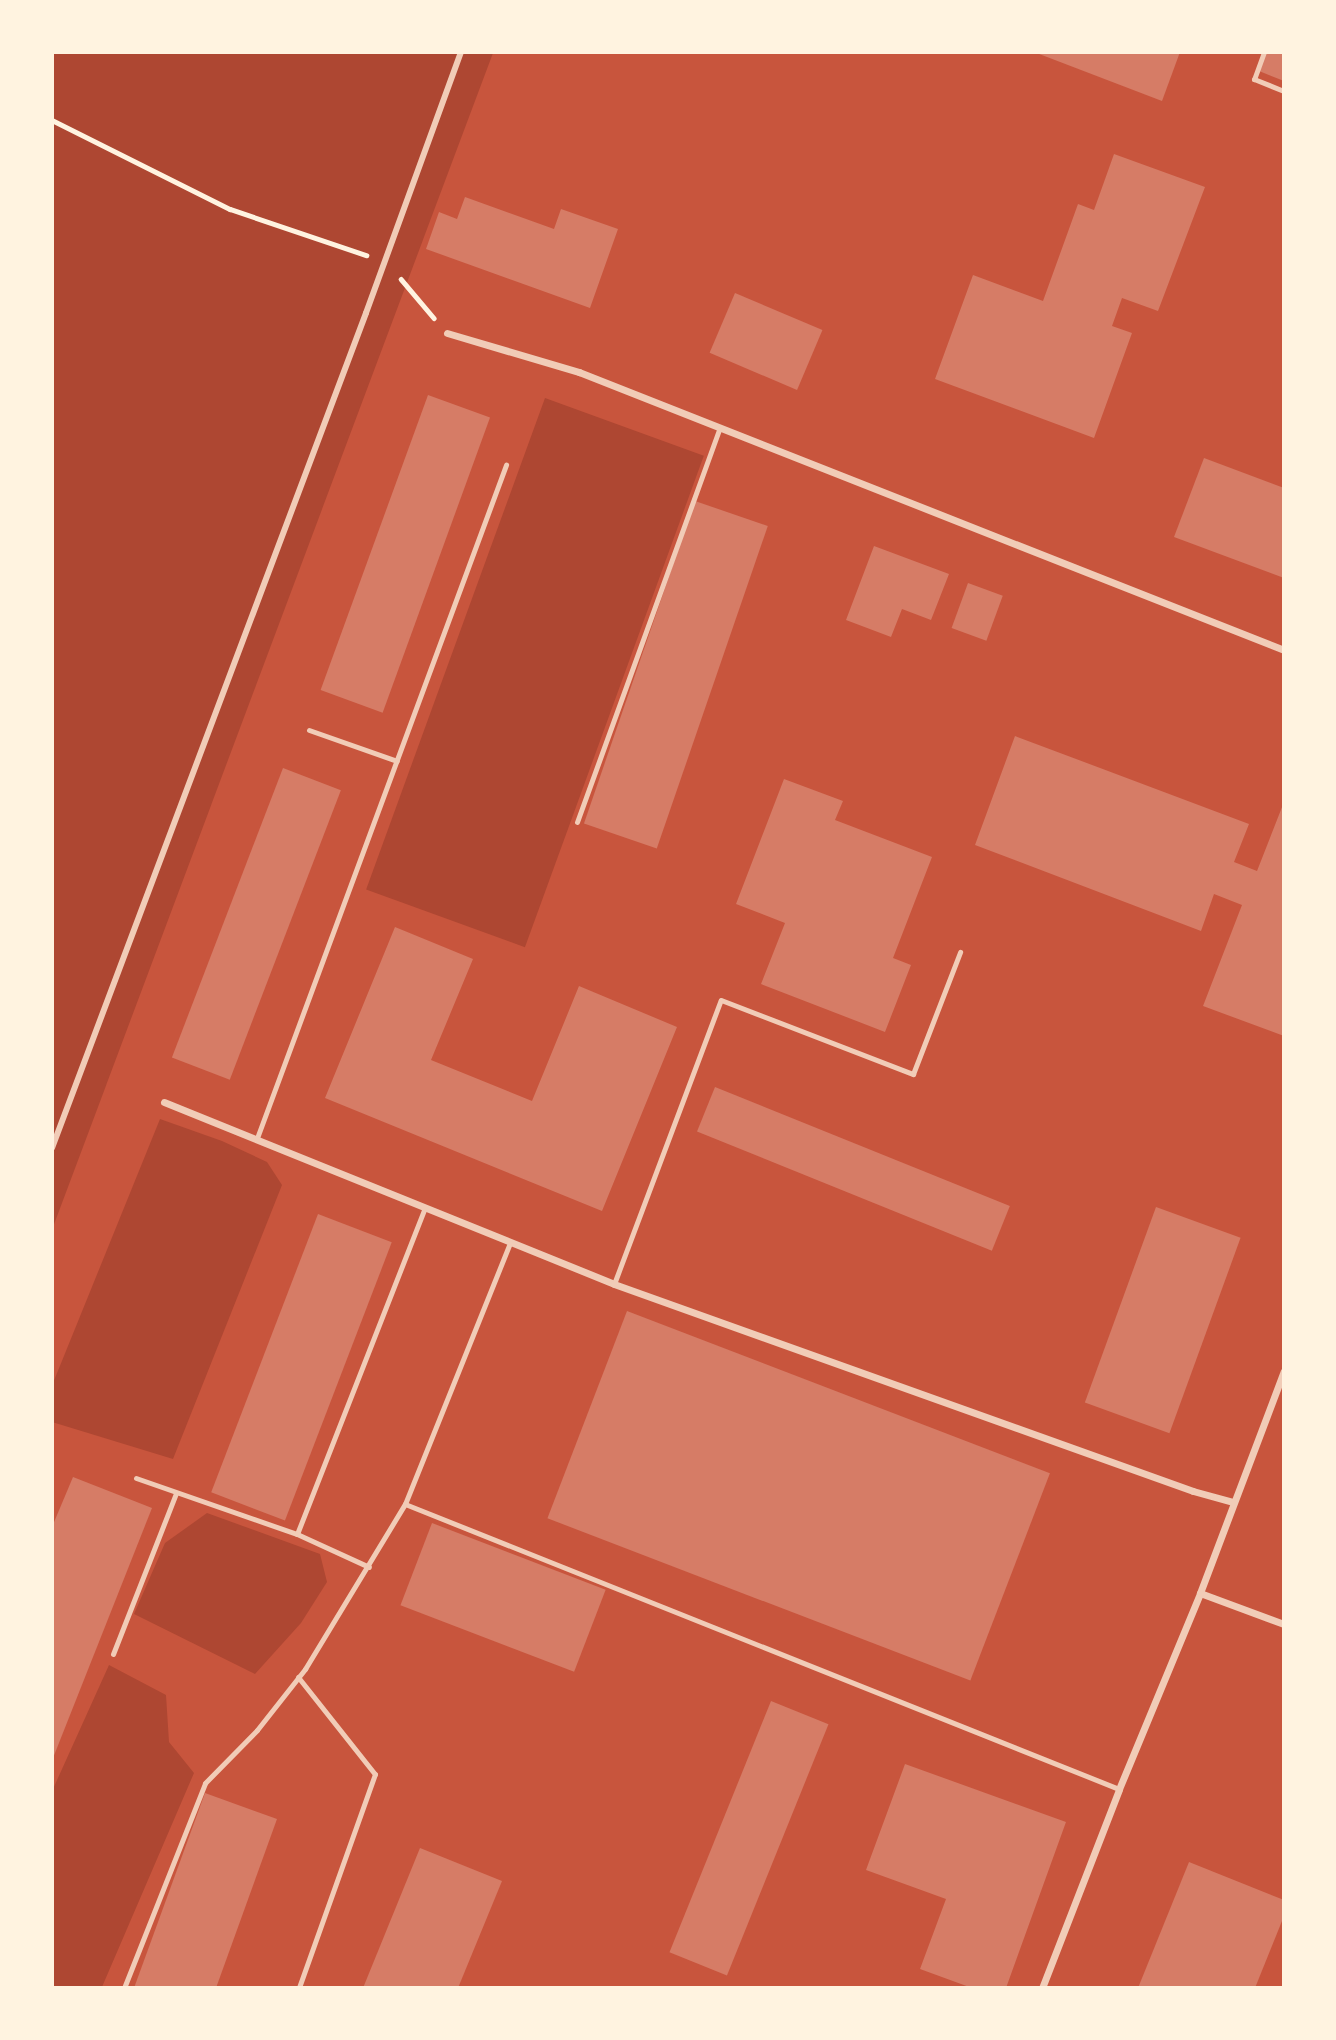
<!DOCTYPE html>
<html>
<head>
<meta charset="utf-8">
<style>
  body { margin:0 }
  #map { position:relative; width:1336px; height:2040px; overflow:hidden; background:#c8553d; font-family:"Nunito Sans",sans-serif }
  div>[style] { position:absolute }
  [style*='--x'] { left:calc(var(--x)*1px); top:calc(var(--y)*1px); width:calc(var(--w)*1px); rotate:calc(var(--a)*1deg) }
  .green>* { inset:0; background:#ae4732; transform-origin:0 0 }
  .building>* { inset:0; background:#d67c66; transform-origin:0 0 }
  .path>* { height:4.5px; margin:-2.25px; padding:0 2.25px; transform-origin:2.25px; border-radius:2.25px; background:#fff3e0 }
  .service>* { height:5px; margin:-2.5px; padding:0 2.5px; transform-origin:2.5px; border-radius:2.5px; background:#f1ccb7 }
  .pedestrian>* { height:6px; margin:-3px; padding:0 3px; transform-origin:3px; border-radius:3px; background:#f1ccb7 }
  .minor>* { height:7px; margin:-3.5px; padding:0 3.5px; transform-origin:3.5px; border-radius:3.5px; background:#f1ccb7 }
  span { translate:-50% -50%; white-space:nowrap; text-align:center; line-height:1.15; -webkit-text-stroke:5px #fff3e0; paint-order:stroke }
  .frame { position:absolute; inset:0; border:54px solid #fff3e0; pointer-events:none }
</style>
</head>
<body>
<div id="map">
  <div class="green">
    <div style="clip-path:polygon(52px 53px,493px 53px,53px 1227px,52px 1227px)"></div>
    <div style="left:545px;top:398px;width:169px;height:523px;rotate:20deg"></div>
    <div style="clip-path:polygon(160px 1119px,222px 1141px,267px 1162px,282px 1185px,173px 1459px,52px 1422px,53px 1383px)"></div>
    <div style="clip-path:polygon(207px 1513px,320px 1554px,327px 1582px,301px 1623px,255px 1674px,134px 1614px,165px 1543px)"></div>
    <div style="clip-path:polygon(109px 1665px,166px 1695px,169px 1742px,194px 1773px,102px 1987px,53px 1987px,53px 1789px)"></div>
  </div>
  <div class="building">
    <div style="clip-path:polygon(1034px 52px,1180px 52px,1162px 101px)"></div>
    <div style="clip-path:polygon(1266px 52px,1284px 52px,1284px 81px,1259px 71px)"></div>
    <div style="clip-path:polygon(1114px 154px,1205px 187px,1158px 311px,1122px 298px,1112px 326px,1132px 333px,1094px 438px,935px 379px,973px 275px,1043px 301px,1078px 204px,1094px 210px)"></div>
    <div style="clip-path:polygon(465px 197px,554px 229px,561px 209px,618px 229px,590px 308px,426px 249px,439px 212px,457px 219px)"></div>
    <div style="left:735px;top:293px;width:95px;height:65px;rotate:23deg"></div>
    <div style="left:428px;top:395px;width:66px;height:314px;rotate:20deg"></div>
    <div style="clip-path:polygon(1204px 458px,1284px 488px,1284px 578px,1174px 537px)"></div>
    <div style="left:695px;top:501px;width:77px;height:341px;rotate:19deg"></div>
    <div style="clip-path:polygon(874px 546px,949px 574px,931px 620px,902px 609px,891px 637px,846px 620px)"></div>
    <div style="left:968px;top:583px;width:37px;height:48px;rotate:20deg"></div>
    <div style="clip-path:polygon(1015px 736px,1249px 824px,1234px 862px,1257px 871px,1284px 802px,1284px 1036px,1203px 1006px,1242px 905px,1214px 894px,1201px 931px,975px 845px)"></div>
    <div style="left:283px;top:768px;width:62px;height:310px;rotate:21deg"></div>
    <div style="clip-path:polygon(784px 779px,843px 801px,835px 820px,932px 857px,893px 958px,911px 965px,885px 1032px,761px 984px,785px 923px,736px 904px)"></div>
    <div style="clip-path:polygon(395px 927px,473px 959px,431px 1060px,532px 1101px,579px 986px,677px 1027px,602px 1211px,325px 1098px)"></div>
    <div style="left:715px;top:1087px;width:318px;height:48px;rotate:22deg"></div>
    <div style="left:1156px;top:1207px;width:90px;height:208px;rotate:20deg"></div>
    <div style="left:318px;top:1214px;width:79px;height:298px;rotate:21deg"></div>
    <div style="left:627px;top:1311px;width:453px;height:222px;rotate:21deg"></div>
    <div style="clip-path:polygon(73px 1477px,152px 1508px,53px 1758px,52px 1527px)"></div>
    <div style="left:432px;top:1523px;width:186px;height:88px;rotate:21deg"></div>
    <div style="left:771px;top:1701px;width:62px;height:271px;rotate:22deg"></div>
    <div style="clip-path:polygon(905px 1764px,1066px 1822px,1006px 1988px,972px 1988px,920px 1969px,946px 1899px,866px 1870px)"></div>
    <div style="clip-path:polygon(205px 1793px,277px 1819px,216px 1988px,134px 1988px)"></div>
    <div style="clip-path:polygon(420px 1848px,502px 1881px,458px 1988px,363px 1988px)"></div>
    <div style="clip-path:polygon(1189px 1862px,1284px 1900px,1284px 1916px,1255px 1988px,1138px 1988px)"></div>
  </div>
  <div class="path">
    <div style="--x:52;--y:120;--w:199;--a:26.6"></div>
    <div style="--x:230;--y:209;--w:144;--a:18.7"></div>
    <div style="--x:401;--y:279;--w:51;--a:49.8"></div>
  </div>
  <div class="service">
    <div style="--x:1264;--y:52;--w:29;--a:110"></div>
    <div style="--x:1254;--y:79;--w:32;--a:22"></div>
    <div style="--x:309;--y:730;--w:93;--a:19.4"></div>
    <div style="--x:577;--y:822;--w:419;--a:-70.1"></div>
    <div style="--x:257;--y:1138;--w:718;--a:-69.7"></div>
    <div style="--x:614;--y:1284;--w:303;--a:-69.4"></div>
    <div style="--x:721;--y:1000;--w:206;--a:21.1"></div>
    <div style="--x:913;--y:1074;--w:131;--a:-68.9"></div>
    <div style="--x:136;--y:1478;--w:170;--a:19.2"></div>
    <div style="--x:297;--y:1534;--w:350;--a:-68.6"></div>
    <div style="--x:405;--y:1504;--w:769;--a:21.76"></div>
    <div style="--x:297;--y:1534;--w:79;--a:24.6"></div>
    <div style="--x:113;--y:1654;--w:173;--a:-68.6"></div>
    <div style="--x:298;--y:1677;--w:124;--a:51.6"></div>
    <div style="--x:375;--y:1774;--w:227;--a:109.6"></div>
    <div style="--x:124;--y:1988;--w:220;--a:-68.4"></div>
    <div style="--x:205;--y:1783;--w:74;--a:-45.5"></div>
    <div style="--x:257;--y:1730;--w:78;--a:-51.8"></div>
    <div style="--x:305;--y:1669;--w:193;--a:-58.8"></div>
    <div style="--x:405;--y:1504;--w:281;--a:-68.1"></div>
  </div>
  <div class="pedestrian">
    <div style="--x:52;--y:1148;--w:892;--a:-69.39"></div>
    <div style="--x:366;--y:313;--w:278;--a:-70"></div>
  </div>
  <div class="minor">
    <div style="--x:447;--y:333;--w:138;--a:16.5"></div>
    <div style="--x:579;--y:372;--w:758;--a:21.52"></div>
    <div style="--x:164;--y:1102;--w:485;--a:22"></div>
    <div style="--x:614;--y:1284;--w:615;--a:19.67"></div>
    <div style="--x:1193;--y:1491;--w:41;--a:15.4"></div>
    <div style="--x:1200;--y:1593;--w:90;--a:20.3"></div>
    <div style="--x:1042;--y:1988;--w:213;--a:-68.8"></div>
    <div style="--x:1119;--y:1789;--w:212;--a:-67.5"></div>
    <div style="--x:1200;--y:1593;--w:237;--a:-69.3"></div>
  </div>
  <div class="frame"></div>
</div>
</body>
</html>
